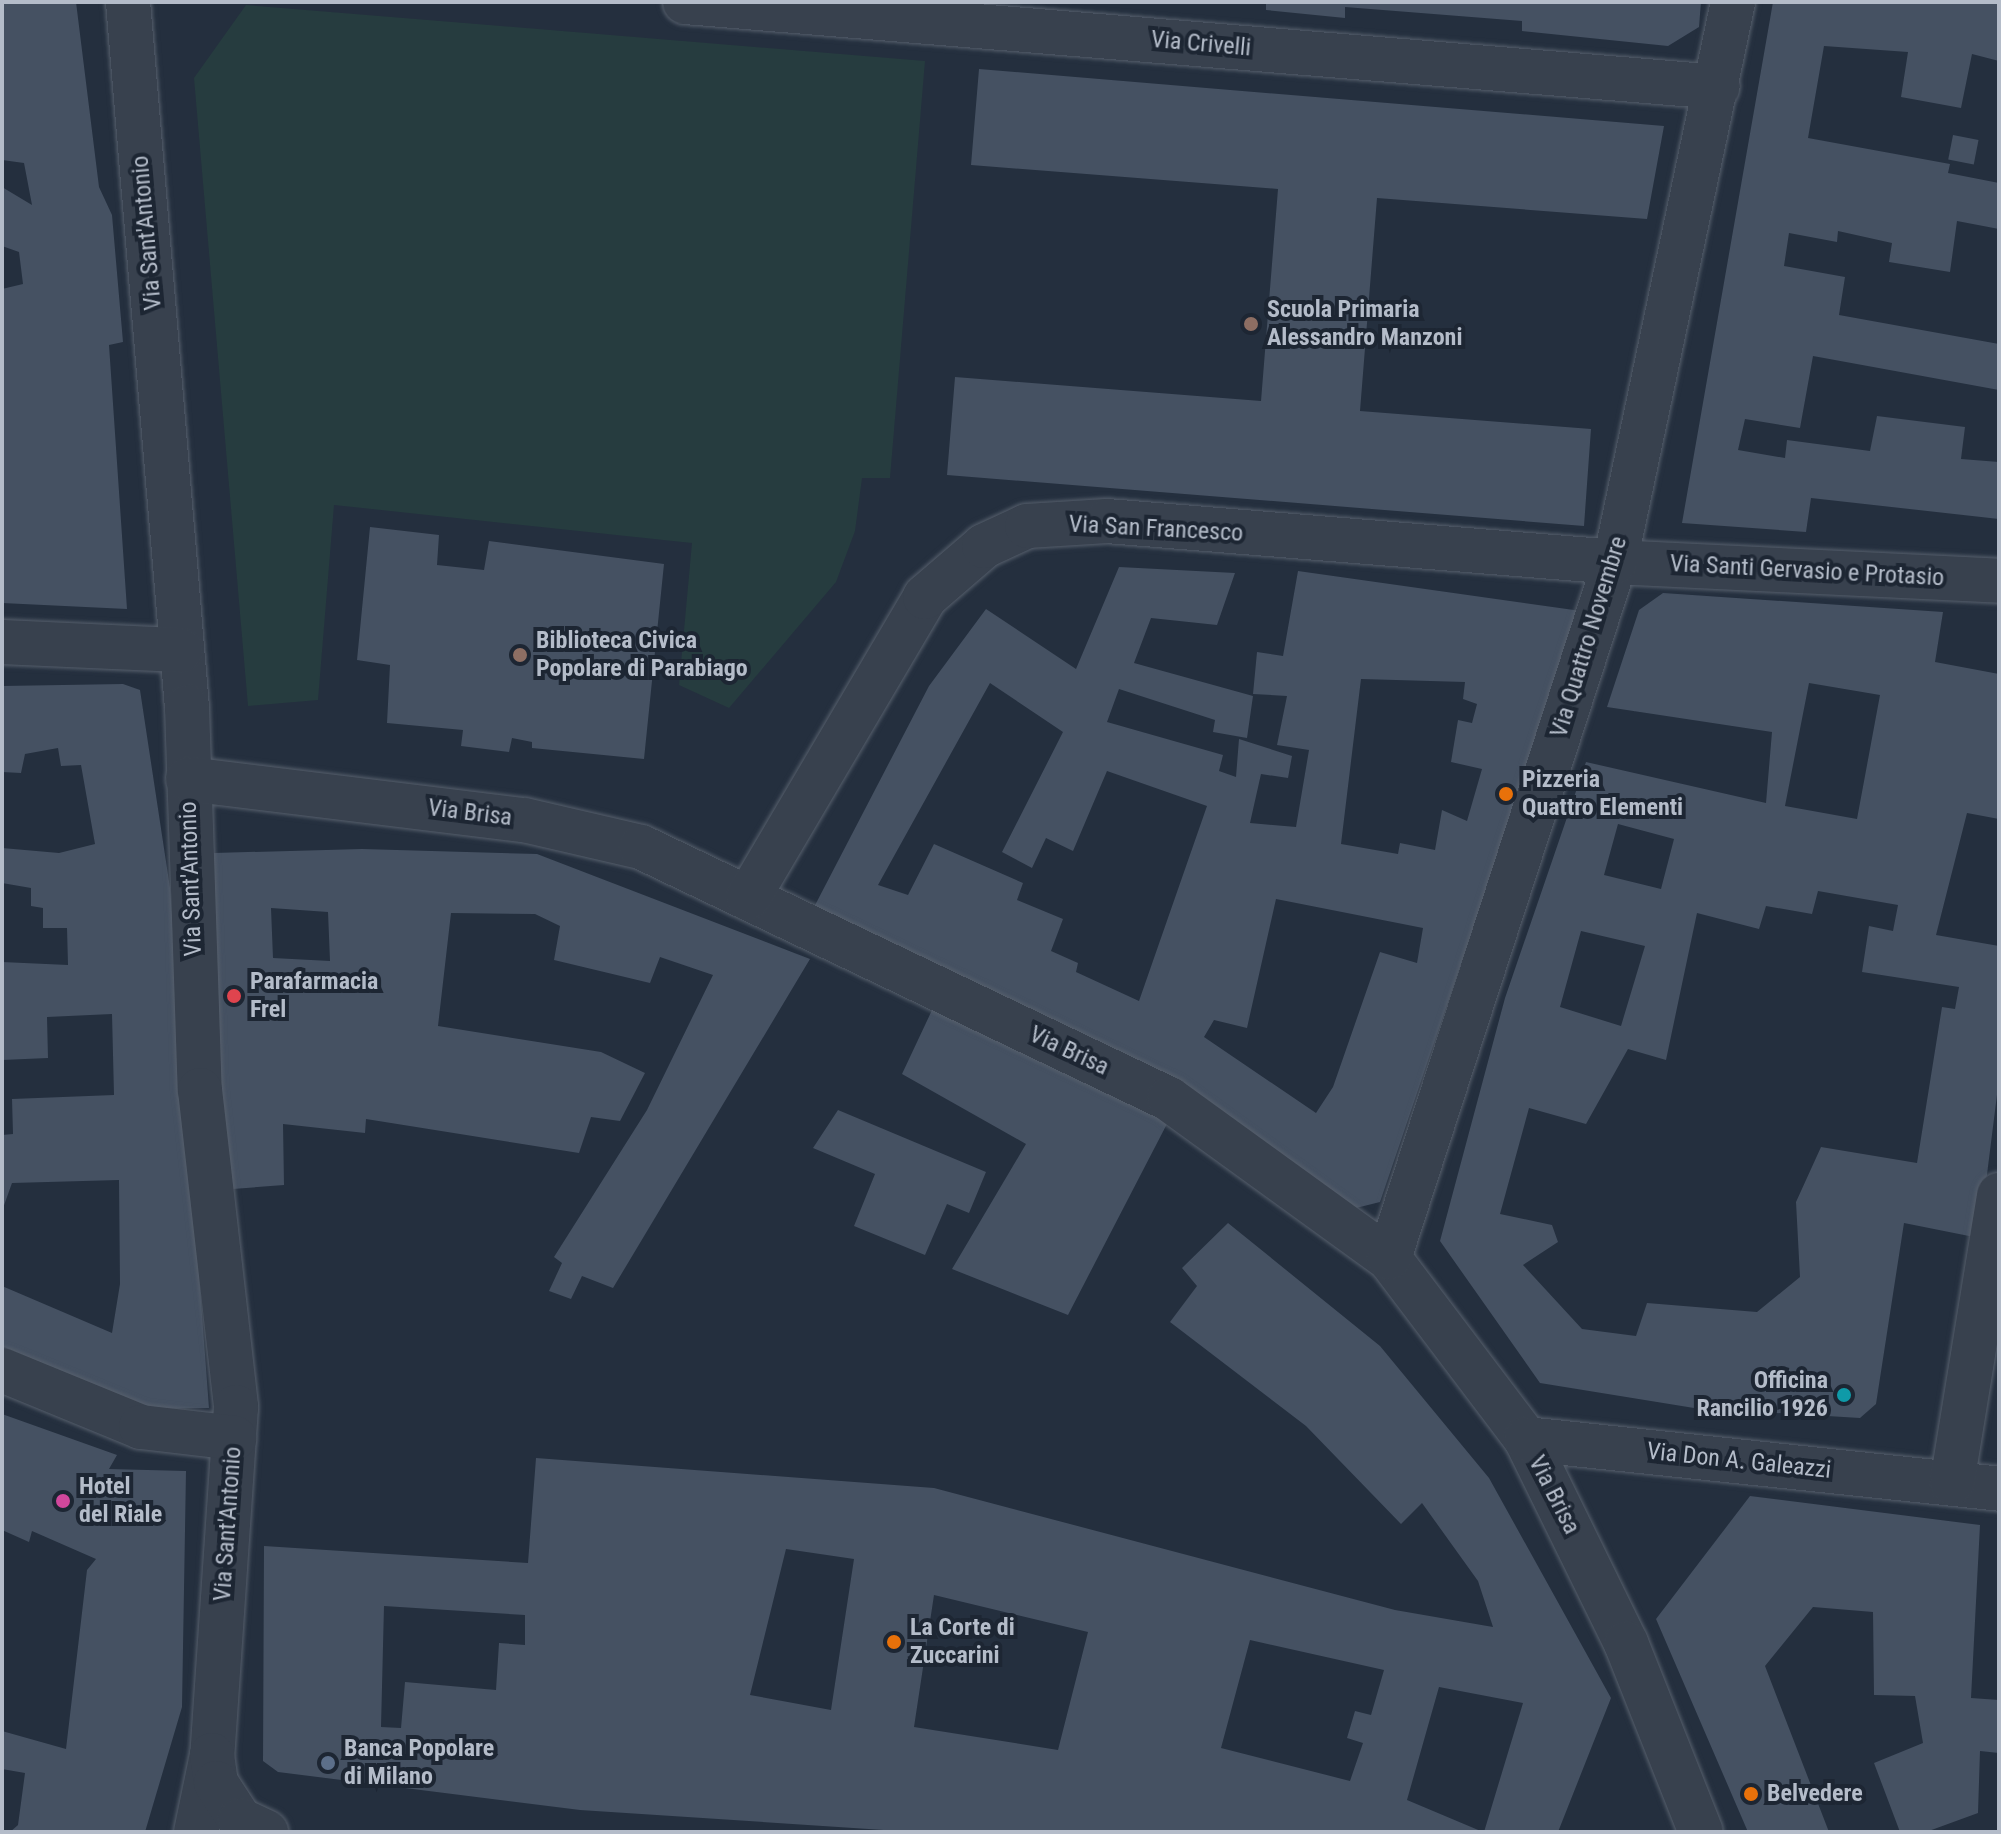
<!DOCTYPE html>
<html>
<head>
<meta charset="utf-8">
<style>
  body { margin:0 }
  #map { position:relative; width:2001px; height:1834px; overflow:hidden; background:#242f3e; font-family:"Roboto Condensed",sans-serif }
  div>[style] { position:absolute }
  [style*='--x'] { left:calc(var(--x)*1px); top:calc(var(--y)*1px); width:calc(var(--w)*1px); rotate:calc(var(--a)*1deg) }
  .green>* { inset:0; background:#263c3f }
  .building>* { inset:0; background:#455162; transform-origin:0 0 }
  .roads { filter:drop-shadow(0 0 2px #565f6c) drop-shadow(0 0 2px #565f6c) }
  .minor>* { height:44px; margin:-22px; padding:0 22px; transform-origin:22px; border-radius:22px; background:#38414e }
  .dots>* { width:22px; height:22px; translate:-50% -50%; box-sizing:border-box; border:4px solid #1d2633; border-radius:50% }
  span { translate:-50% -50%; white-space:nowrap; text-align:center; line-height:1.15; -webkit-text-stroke:8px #1d2633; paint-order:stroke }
  .street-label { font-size:24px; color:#b4bcc9 }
  .poi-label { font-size:24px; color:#b4bcc9; font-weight:700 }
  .left { translate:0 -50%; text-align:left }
  .right { translate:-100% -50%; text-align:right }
  .frame { position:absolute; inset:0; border:4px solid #b4bcc9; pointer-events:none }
</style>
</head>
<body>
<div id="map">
  <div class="green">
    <div style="clip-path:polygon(246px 5px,925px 61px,890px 478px,862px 478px,855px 531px,836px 582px,729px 708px,679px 685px,692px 543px,334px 505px,318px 700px,248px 706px,194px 78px)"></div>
  </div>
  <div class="building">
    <div style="clip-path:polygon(2px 2px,76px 2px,99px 187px,112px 215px,123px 342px,109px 345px,127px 609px,2px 603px,2px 289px,23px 284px,19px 252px,2px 246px,2px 187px,32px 205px,24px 163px,2px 160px)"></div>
    <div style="clip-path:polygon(1266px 2px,1701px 2px,1699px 27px,1668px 46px,1522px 31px,1522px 21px,1345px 7px,1345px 18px,1266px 10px)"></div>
    <div style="clip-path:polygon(1773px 2px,1999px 2px,1999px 61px,1972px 54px,1961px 108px,1901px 97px,1908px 52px,1824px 46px,1808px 138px,1950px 164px,1948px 173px,1999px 183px,1999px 229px,1957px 221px,1950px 272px,1889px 262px,1892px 243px,1838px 231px,1837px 242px,1789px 233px,1784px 266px,1845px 277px,1839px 315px,1999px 344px,1999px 390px,1813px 356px,1800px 428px,1745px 419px,1738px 450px,1785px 458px,1787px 440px,1870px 451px,1877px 416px,1965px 427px,1961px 459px,1999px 462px,1999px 519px,1811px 498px,1806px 532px,1682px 523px)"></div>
    <div style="clip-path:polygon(979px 69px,1664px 126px,1647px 219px,1377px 198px,1360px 411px,1591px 429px,1584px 526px,947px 475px,955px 377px,1261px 401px,1278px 189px,971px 165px)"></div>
    <div style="left:1953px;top:135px;width:26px;height:25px;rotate:11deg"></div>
    <div style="clip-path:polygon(370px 527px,439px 535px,437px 565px,484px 570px,489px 541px,664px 564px,644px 759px,532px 748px,532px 742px,512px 738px,509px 752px,461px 746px,463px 730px,387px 723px,390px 665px,357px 660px)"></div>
    <div style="clip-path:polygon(evenodd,1119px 567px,1235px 573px,1217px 625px,1151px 618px,1134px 663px,1253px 696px,1247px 738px,1213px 732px,1215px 720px,1119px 689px,1107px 722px,1223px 755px,1219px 771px,1236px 777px,1239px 739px,1292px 756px,1288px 778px,1261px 774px,1250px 823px,1296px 827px,1309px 750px,1277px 745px,1287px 696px,1253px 694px,1257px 652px,1283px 656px,1298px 571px,1581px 611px,1380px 1202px,1356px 1208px,1180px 1083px,812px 911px,929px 686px,986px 609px,1076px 669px,1119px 567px,1361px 679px,1465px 682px,1463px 699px,1477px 704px,1472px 723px,1458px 720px,1451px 762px,1482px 769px,1467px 821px,1442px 810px,1435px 850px,1400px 843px,1398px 854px,1341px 844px,1361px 679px,1119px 567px,990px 683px,1063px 732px,1002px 852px,1032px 868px,1046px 838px,1073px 851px,1107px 771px,1207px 806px,1139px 1001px,1076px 972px,1078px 963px,1051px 951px,1063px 919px,1017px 900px,1023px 883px,934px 844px,908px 895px,878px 885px,990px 683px,1119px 567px,1276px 899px,1423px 928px,1417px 963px,1380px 952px,1333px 1087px,1316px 1113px,1204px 1037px,1214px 1020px,1247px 1028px,1276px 899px)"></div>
    <div style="clip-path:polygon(evenodd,1663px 593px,1943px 612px,1935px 662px,1999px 674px,1999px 819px,1967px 813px,1936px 935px,1999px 946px,1999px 1079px,1979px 1238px,1904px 1223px,1876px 1404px,1860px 1418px,1694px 1408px,1540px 1383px,1440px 1241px,1505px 998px,1586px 762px,1766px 803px,1772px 732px,1607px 707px,1639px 610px,1663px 593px,1809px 683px,1880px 695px,1857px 819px,1785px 806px,1809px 683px,1663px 593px,1618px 824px,1674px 839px,1661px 889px,1604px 875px,1618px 824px,1663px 593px,1818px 891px,1898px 905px,1893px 931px,1869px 926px,1862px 972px,1959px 987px,1955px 1009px,1942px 1007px,1917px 1163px,1821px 1147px,1796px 1202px,1800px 1277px,1757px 1312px,1647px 1303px,1636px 1336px,1582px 1329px,1523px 1265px,1558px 1242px,1552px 1225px,1500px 1214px,1529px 1108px,1586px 1124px,1628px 1049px,1666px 1060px,1697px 913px,1759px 929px,1766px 906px,1812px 914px,1818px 891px,1663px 593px,1581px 931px,1645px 946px,1621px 1026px,1560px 1007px,1581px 931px)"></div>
    <div style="clip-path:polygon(123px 684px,140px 690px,170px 888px,209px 1408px,152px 1409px,2px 1346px,2px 1286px,112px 1333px,120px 1284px,119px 1180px,12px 1183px,2px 1211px,2px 1135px,13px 1134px,12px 1099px,114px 1095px,112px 1014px,47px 1017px,48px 1058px,2px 1060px,2px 962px,68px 965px,67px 928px,43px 928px,43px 908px,31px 906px,31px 888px,2px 883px,2px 848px,59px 853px,95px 844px,81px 765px,61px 766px,58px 748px,25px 754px,21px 773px,2px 772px,2px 686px)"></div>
    <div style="clip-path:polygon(evenodd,362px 849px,537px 854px,810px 959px,613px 1288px,582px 1276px,571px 1299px,549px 1291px,562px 1263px,554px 1257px,647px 1110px,713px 975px,660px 957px,650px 983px,554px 960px,560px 926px,535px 914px,451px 913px,438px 1026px,601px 1052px,645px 1073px,620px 1121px,591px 1117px,579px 1153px,366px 1119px,365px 1133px,283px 1124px,284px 1185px,233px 1189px,217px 1088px,214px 853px,362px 849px,271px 908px,328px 912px,330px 961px,273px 958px,271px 908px)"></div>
    <div style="clip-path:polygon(933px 1008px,1169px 1120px,1068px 1315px,952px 1269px,1026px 1144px,902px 1074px)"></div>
    <div style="clip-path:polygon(838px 1110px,986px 1172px,969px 1213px,947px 1204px,925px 1255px,854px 1226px,875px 1174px,813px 1148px)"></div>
    <div style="clip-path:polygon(evenodd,1228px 1223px,1380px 1346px,1489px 1478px,1611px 1698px,1558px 1832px,1484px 1832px,1523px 1703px,1439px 1687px,1407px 1800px,1483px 1832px,914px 1832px,580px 1810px,278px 1772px,263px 1761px,264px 1546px,528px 1563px,536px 1458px,934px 1488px,1395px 1610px,1493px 1627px,1478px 1581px,1422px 1503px,1401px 1524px,1306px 1426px,1170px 1322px,1197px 1286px,1182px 1268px,1228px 1223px,786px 1549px,854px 1559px,831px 1710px,750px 1695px,786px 1549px,1228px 1223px,934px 1595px,1088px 1632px,1058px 1750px,914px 1727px,934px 1595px,1228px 1223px,384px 1606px,525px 1615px,525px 1645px,499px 1643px,496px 1690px,405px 1682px,401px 1728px,381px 1727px,384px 1606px,1228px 1223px,1250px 1640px,1384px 1670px,1371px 1715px,1355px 1711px,1347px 1738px,1363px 1743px,1350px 1781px,1221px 1748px,1250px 1640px)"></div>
    <div style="clip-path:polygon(2px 1414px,117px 1455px,109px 1469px,186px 1471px,182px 1707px,145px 1832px,10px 1832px,18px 1825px,25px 1773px,2px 1769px,2px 1731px,66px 1749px,87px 1570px,96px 1559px,32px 1531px,29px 1542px,2px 1530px)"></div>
    <div style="clip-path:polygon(1750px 1496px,1980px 1525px,1971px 1698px,1999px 1700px,1999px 1753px,1980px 1751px,1978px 1813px,1926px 1832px,1900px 1832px,1874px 1763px,1923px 1743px,1915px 1696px,1874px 1695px,1873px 1612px,1813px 1607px,1765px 1666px,1829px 1832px,1748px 1832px,1656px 1619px)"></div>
  </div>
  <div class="roads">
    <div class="minor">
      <div style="--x:128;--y:2;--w:707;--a:85.22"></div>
      <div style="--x:187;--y:707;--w:383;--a:88.1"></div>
      <div style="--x:200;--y:1090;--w:319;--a:83.5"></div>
      <div style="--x:236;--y:1407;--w:349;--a:93.9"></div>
      <div style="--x:212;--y:1755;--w:79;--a:101.7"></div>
      <div style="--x:685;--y:2;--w:1036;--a:4.7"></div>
      <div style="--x:2;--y:642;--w:179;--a:2.6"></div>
      <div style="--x:188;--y:779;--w:338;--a:7"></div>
      <div style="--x:524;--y:820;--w:120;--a:13"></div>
      <div style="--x:641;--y:847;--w:585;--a:25.51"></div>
      <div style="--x:1169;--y:1099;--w:271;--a:35.9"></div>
      <div style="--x:1389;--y:1258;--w:227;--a:52.9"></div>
      <div style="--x:1526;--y:1439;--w:227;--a:63.9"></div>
      <div style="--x:1626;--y:1643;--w:203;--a:68.4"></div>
      <div style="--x:748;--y:898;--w:349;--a:-59.5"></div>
      <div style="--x:925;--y:597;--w:78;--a:-40.8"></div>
      <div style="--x:984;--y:546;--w:47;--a:-24.9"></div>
      <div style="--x:1027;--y:526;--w:80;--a:-3.6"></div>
      <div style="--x:1107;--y:521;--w:510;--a:4.61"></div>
      <div style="--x:1615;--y:562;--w:384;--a:2.8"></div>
      <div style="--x:1389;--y:1258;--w:732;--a:-72.01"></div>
      <div style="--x:1615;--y:562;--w:572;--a:-78.1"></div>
      <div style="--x:2;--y:1370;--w:150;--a:22.3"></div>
      <div style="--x:141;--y:1427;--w:94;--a:6.7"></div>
      <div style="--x:1526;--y:1439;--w:476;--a:6"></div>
      <div style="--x:1952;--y:1483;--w:292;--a:-80.7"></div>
      <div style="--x:212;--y:1755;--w:28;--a:82"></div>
      <div style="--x:216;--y:1783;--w:44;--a:57"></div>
      <div style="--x:240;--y:1820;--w:29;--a:25"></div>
    </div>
  </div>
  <div class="dots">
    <div style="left:1251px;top:324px;background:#8d6e63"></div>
    <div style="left:520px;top:655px;background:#8d6e63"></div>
    <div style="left:1506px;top:794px;background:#e8710a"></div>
    <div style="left:234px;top:996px;background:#e0444e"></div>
    <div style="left:1844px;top:1395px;background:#0f9aa8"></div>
    <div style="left:63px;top:1501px;background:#d1479c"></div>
    <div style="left:894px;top:1642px;background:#e8710a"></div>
    <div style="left:328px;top:1763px;background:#5c6f8a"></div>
    <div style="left:1751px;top:1794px;background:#e8710a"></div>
  </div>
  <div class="street-label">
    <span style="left:1201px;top:44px;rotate:5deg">Via Crivelli</span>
    <span style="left:147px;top:233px;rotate:-95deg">Via Sant'Antonio</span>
    <span style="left:1156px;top:529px;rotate:3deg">Via San Francesco</span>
    <span style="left:1807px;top:571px;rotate:3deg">Via Santi Gervasio e Protasio</span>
    <span style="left:1589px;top:637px;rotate:-73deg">Via Quattro Novembre</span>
    <span style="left:470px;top:813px;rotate:7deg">Via Brisa</span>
    <span style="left:191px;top:879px;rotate:-92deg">Via Sant'Antonio</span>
    <span style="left:1069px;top:1051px;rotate:25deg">Via Brisa</span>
    <span style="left:1739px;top:1461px;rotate:6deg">Via Don A. Galeazzi</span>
    <span style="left:1554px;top:1495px;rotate:63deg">Via Brisa</span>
    <span style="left:228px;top:1524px;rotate:-86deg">Via Sant'Antonio</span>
  </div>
  <div class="poi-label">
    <span class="left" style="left:1267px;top:324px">Scuola Primaria<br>Alessandro Manzoni</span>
    <span class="left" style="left:536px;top:655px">Biblioteca Civica<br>Popolare di Parabiago</span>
    <span class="left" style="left:1522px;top:794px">Pizzeria<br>Quattro Elementi</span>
    <span class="left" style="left:250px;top:996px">Parafarmacia<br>Frel</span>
    <span class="right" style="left:1828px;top:1395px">Officina<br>Rancilio 1926</span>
    <span class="left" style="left:79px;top:1501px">Hotel<br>del Riale</span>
    <span class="left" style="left:910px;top:1642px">La Corte di<br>Zuccarini</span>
    <span class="left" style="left:344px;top:1763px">Banca Popolare<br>di Milano</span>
    <span class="left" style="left:1767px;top:1794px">Belvedere</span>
  </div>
  <div class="frame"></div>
</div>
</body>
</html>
